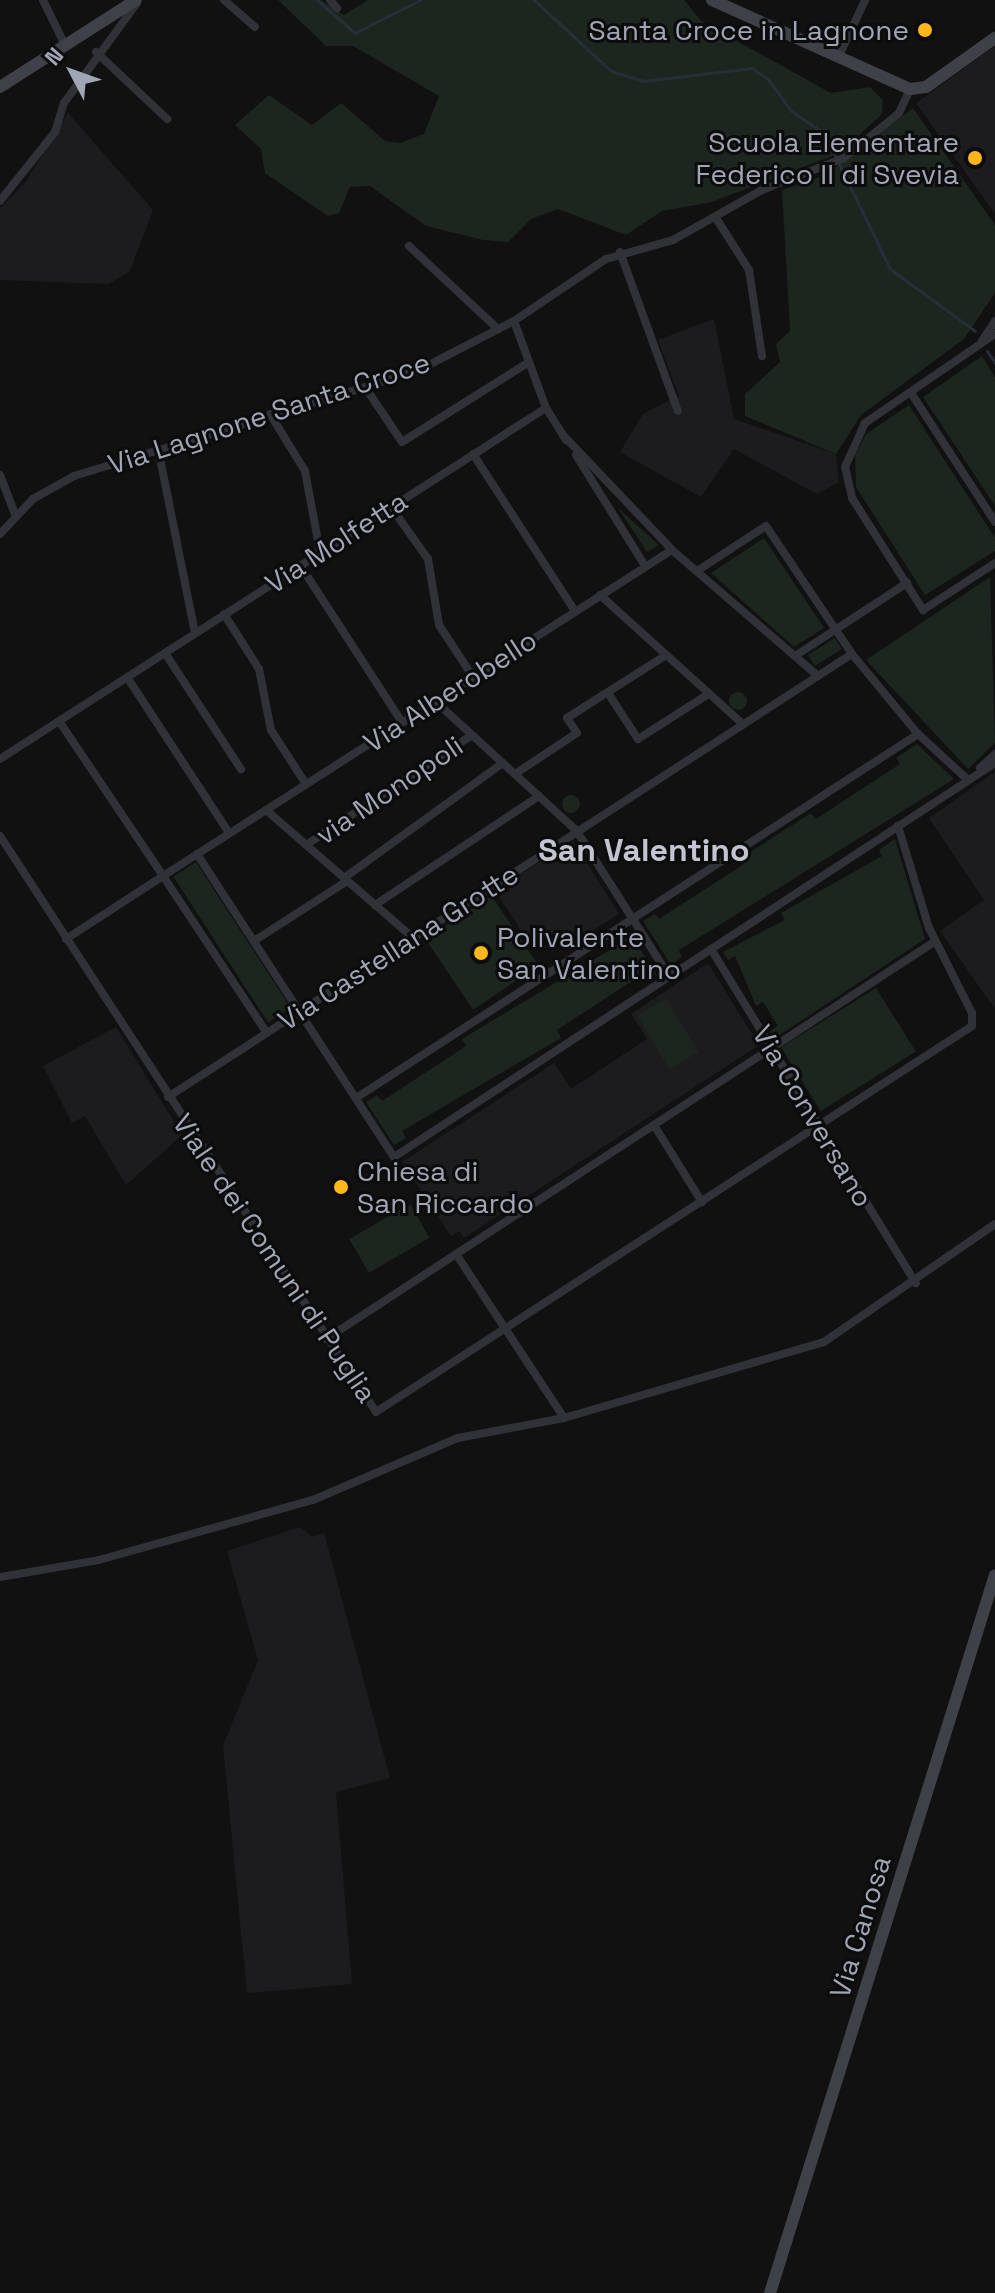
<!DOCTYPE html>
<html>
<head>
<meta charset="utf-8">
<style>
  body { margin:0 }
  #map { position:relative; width:995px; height:2293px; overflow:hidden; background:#111112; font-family:"Space Grotesk",sans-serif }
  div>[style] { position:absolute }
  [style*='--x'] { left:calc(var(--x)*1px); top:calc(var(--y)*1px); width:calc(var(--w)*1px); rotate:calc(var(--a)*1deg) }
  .built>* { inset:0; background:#1c1c1f }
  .green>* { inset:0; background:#1c251e; transform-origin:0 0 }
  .round { border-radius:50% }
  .stream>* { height:3px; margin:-1.5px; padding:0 1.5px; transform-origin:1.5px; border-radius:1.5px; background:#262f37 }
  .street>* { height:8px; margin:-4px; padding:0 4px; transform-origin:4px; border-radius:4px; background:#313238 }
  .secondary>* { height:12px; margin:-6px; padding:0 6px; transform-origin:6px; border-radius:6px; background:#3f4148 }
  .dots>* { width:22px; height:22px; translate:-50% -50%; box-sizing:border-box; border:4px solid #0c0c0d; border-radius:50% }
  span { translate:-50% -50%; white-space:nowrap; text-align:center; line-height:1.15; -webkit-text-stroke:6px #0c0c0d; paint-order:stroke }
  .poi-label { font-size:28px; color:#a0a6b5 }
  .right { translate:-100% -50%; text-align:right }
  .left { translate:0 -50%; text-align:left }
  .street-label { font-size:28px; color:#a0a6b5 }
  .quarter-label { font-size:32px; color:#c2c5d0; font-weight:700 }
  .north { position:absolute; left:32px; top:32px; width:80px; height:80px; -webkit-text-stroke:6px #0c0c0d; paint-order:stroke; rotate:311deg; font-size:22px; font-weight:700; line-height:32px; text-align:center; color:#a0a6b5 }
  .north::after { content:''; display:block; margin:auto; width:28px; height:36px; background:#a0a6b5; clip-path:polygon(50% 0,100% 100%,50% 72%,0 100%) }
</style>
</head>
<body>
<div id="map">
  <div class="built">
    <div style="clip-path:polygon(995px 46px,995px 214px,916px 103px)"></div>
    <div style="clip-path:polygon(68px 113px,153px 210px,130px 271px,109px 284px,0 280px,0 208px,25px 183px)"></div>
    <div style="clip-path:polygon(714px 319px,734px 419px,836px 454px,839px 482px,817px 494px,734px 449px,701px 497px,620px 452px,643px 414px,679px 396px,658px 340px)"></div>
    <div style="clip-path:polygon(995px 772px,995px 1009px,940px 931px,984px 900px,929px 818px)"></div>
    <div style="clip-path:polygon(573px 841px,619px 914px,571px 944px,558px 931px,532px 948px,495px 890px)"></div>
    <div style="clip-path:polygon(708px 963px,759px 1045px,464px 1238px,459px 1231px,451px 1236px,402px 1162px,554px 1063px,571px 1089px,647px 1039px,631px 1014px)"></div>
    <div style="clip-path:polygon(116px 1027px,182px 1135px,126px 1185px,85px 1116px,72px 1123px,43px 1066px)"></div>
    <div style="clip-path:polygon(300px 1527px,312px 1537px,324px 1533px,390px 1778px,336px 1792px,352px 1984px,247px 1993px,223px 1746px,258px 1660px,227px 1551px)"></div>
  </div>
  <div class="green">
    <div style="clip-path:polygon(278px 0,321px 0,344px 15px,368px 0,684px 0,701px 21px,831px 93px,870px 87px,883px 100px,882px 114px,840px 153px,712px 202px,662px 211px,626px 235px,558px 209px,531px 219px,508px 242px,483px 240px,426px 226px,370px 186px,350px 187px,339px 213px,328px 216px,265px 173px,261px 149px,235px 125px,269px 95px,312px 125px,341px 103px,385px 141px,400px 143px,424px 134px,439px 96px,353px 46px,326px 46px)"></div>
    <div style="clip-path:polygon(913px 108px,995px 225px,995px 293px,964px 339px,861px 415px,836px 454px,745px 416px,745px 394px,780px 362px,776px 344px,790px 331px,782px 190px,826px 175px)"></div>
    <div style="clip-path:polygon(982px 356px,995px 378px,995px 506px,923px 397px)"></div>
    <div style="clip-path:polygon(909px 405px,995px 538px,995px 551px,925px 595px,856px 487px,855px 455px,866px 434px)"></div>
    <div style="clip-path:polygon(618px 508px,659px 545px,647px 552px)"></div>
    <div style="clip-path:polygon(764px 538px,824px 628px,794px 647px,711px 573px)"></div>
    <div style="clip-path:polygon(990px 577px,995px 743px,968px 769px,866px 660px)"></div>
    <div style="left:835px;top:638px;width:13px;height:32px;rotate:58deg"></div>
    <div class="round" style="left:729px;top:692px;width:18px;height:18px"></div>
    <div style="clip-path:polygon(917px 744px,954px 779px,679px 950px,682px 957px,671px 965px,643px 921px,655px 914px,659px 919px,744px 864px,741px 858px,811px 813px,816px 819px,900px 764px,896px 758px)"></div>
    <div class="round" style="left:562px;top:795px;width:18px;height:18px"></div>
    <div style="clip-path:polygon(895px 839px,925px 939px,775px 1038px,770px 1031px,778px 1026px,763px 1002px,756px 1006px,735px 956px,728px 960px,723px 952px,785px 920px,781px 913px,882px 856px,879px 850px)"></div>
    <div style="left:196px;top:862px;width:174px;height:27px;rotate:57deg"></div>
    <div style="left:491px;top:895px;width:85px;height:79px;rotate:56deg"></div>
    <div style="clip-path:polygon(628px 930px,656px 974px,646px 981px,641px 975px,557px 1030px,561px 1038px,402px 1131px,406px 1138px,394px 1145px,366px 1102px,377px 1095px,382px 1101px,466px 1046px,462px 1039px,620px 944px,617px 938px)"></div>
    <div style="left:876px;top:988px;width:75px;height:112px;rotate:58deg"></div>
    <div style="left:666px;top:998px;width:63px;height:34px;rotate:59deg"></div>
    <div style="left:410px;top:1204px;width:39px;height:70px;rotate:60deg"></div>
  </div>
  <div class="stream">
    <div style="--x:317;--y:0;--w:50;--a:41"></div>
    <div style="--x:355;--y:33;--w:73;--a:-26.9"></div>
    <div style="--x:534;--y:0;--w:105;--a:42.7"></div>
    <div style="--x:611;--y:71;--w:34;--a:17"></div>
    <div style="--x:644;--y:81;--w:109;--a:-6.9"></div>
    <div style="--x:752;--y:68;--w:19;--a:35"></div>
    <div style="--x:768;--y:79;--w:39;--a:54"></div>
    <div style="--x:791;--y:111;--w:40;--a:34"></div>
    <div style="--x:824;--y:133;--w:151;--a:64.1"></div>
    <div style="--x:890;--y:269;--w:105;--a:36.1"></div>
    <div style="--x:987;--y:351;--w:14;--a:56"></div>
  </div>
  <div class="street">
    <div style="--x:43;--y:0;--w:48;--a:64"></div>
    <div style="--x:224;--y:0;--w:41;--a:41.1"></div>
    <div style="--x:330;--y:0;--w:11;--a:49"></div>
    <div style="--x:96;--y:52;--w:98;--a:43.3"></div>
    <div style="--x:838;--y:58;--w:64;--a:-65"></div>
    <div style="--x:0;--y:201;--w:88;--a:-51.4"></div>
    <div style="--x:55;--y:132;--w:30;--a:-73"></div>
    <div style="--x:64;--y:103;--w:124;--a:-53.9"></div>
    <div style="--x:716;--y:218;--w:62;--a:57.6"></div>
    <div style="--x:749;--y:270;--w:87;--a:81.4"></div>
    <div style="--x:409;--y:246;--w:122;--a:43"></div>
    <div style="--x:620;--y:252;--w:169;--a:70"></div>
    <div style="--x:514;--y:321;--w:93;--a:69.8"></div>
    <div style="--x:546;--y:408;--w:38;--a:58"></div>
    <div style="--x:995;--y:334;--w:158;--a:145.6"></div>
    <div style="--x:865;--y:423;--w:48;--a:114.4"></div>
    <div style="--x:845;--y:467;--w:32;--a:77"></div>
    <div style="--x:852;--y:498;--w:133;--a:57.6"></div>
    <div style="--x:923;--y:610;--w:86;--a:-33.1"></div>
    <div style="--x:982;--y:341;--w:24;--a:-57"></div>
    <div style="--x:365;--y:387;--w:66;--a:56.1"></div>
    <div style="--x:402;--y:442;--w:150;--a:-32.2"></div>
    <div style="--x:911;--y:393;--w:154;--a:56.9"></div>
    <div style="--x:270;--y:414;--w:67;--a:58.4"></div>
    <div style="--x:305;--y:471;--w:82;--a:79.5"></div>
    <div style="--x:563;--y:435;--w:158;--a:46.5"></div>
    <div style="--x:672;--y:550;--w:193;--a:40.8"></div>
    <div style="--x:158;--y:448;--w:189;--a:78.7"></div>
    <div style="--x:473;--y:454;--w:187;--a:57"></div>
    <div style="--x:576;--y:455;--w:131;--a:58.1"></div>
    <div style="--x:0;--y:475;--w:42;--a:69"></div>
    <div style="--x:391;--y:507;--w:64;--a:54.6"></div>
    <div style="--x:428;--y:559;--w:67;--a:80.5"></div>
    <div style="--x:439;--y:625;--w:62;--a:56.8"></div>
    <div style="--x:0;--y:534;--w:48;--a:-46.7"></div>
    <div style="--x:33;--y:499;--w:47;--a:-29.3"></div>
    <div style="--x:74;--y:476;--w:359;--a:-17"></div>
    <div style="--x:417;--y:371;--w:109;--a:-27.3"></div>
    <div style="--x:514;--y:321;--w:111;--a:-34"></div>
    <div style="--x:606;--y:259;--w:70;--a:-15.8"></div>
    <div style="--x:673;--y:240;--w:102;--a:-29.3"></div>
    <div style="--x:762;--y:190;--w:88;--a:-21.3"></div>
    <div style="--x:844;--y:158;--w:71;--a:-39.3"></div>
    <div style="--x:899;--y:113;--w:26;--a:-65"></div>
    <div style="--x:300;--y:565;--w:187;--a:57"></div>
    <div style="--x:697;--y:571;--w:82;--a:-33.1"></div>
    <div style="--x:766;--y:526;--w:154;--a:56.1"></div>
    <div style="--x:852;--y:654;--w:104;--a:50.5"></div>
    <div style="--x:918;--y:734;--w:68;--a:42.6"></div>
    <div style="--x:600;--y:595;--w:193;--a:42.1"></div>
    <div style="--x:224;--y:614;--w:65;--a:57.5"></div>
    <div style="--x:259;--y:669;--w:62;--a:78.9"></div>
    <div style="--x:271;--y:730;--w:64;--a:57.1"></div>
    <div style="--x:165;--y:653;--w:139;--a:56.8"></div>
    <div style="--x:795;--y:656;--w:134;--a:-33.1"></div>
    <div style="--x:127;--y:677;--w:186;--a:56.8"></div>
    <div style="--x:608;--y:693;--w:55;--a:56.9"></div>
    <div style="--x:638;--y:739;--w:82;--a:-32.5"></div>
    <div style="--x:435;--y:701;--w:191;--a:42.5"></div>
    <div style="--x:576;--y:830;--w:173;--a:57.5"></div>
    <div style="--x:59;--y:721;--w:187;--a:56.1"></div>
    <div style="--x:163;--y:876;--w:604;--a:-32.64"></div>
    <div style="--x:0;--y:759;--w:649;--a:-32.74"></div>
    <div style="--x:980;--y:768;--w:21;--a:-43"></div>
    <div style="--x:515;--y:774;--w:74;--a:-33.5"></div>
    <div style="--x:577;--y:733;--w:18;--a:-124"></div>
    <div style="--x:567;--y:718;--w:114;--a:-32.4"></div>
    <div style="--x:266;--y:810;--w:194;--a:41"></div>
    <div style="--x:0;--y:836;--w:688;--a:56.86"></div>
    <div style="--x:376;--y:1412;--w:710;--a:-32.93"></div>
    <div style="--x:972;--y:1026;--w:13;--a:-90"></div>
    <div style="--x:972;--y:1013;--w:95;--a:-116.8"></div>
    <div style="--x:929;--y:928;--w:107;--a:-106.9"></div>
    <div style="--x:306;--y:845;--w:199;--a:-33.5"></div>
    <div style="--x:197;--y:854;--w:361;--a:57"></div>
    <div style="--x:394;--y:1157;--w:719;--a:-33.25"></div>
    <div style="--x:344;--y:878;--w:196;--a:-35.9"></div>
    <div style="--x:375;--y:905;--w:197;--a:-33.6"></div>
    <div style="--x:66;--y:939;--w:116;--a:-33"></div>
    <div style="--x:163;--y:876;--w:188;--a:56.5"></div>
    <div style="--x:254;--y:941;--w:111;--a:-32.8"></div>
    <div style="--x:711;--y:949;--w:392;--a:58.5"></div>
    <div style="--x:168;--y:1097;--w:815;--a:-32.93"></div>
    <div style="--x:356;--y:1098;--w:670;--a:-32.93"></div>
    <div style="--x:654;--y:1125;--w:91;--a:58.1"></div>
    <div style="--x:456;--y:1254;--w:196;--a:56.6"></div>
    <div style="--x:326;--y:1339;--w:726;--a:-33.14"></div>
    <div style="--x:0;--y:1577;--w:100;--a:-9.7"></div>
    <div style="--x:99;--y:1560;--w:222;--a:-15.7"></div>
    <div style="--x:313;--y:1500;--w:158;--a:-23.2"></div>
    <div style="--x:458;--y:1438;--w:108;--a:-10.7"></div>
    <div style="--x:564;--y:1418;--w:271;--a:-16.3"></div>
    <div style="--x:824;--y:1342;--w:208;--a:-34.6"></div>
  </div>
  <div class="secondary">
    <div style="--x:712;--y:0;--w:217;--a:24.2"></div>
    <div style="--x:910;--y:89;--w:16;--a:-7"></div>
    <div style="--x:926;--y:87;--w:85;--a:-35.4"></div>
    <div style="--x:0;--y:87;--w:161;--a:-32.6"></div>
    <div style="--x:770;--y:2293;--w:752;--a:-72.6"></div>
  </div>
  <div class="dots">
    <div style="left:925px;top:30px;background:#ffb51c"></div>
    <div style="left:975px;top:158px;background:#ffb51c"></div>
    <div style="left:481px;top:953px;background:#ffb51c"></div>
    <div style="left:341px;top:1187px;background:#ffb51c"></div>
  </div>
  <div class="poi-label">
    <span class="right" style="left:909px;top:30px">Santa Croce in Lagnone</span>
    <span class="right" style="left:959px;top:158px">Scuola Elementare<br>Federico II di Svevia</span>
    <span class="left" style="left:497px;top:953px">Polivalente<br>San Valentino</span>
    <span class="left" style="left:357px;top:1187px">Chiesa di<br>San Riccardo</span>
  </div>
  <div class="street-label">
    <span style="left:269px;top:413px;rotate:-18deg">Via Lagnone Santa Croce</span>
    <span style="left:336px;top:542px;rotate:-33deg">Via Molfetta</span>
    <span style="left:450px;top:691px;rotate:-33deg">Via Alberobello</span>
    <span style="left:389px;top:790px;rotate:-34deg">via Monopoli</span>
    <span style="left:398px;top:947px;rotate:-33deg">Via Castellana Grotte</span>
    <span style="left:813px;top:1116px;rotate:59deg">Via Conversano</span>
    <span style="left:275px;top:1258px;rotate:56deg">Viale dei Comuni di Puglia</span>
    <span style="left:860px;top:1927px;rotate:-73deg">Via Canosa</span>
  </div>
  <div class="quarter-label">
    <span style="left:644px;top:850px">San Valentino</span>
  </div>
  <div class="north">N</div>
</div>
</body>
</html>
